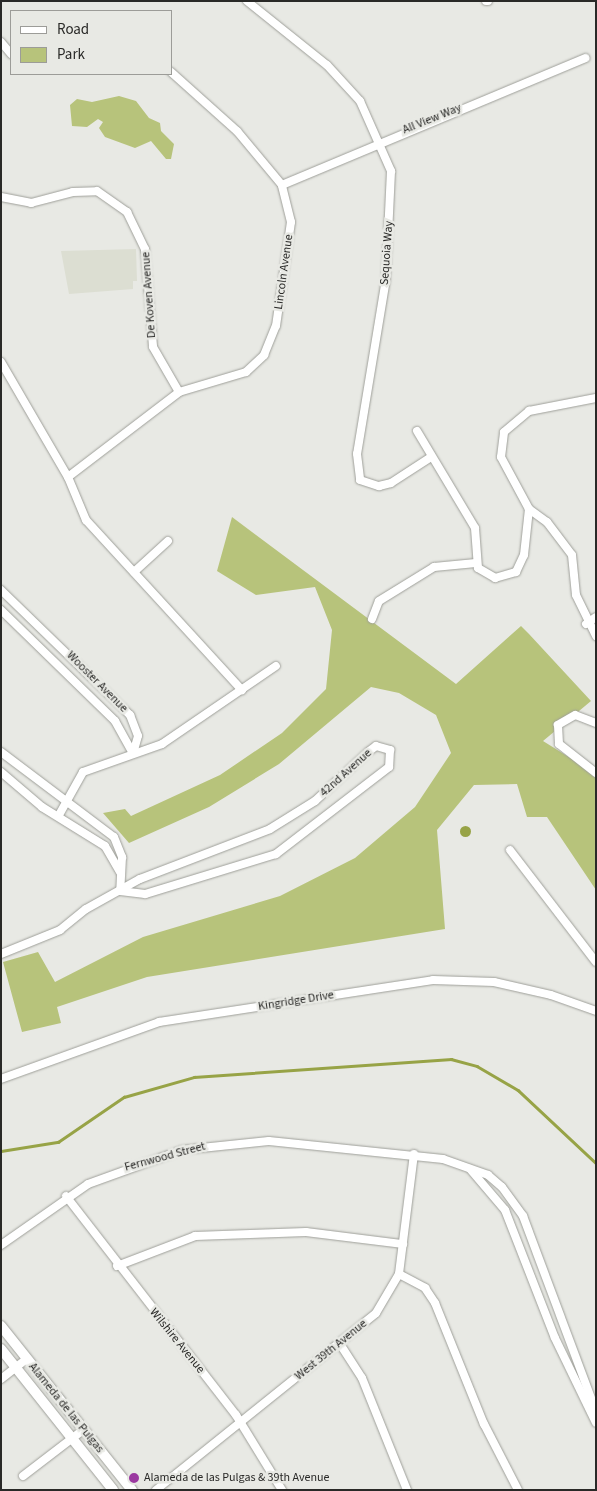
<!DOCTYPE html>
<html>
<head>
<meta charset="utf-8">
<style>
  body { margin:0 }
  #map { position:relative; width:597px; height:1491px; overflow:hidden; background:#e8e9e4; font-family:"Source Sans 3",sans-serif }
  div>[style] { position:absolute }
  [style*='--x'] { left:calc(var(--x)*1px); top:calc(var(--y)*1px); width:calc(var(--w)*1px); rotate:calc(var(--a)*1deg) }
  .built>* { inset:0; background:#dcded2 }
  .green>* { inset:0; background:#b7c37b }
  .water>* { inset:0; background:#97a346 }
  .round { border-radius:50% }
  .stream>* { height:2.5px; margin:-1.25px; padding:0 1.25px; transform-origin:1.25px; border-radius:1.25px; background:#97a346 }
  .roads { filter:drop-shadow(0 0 1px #9e9f99) drop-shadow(0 0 1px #9e9f99) }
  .minor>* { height:8px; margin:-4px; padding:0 4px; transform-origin:4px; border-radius:4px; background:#fff }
  .secondary>* { height:10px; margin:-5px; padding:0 5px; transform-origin:5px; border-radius:5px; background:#fff }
  .dots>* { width:14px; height:14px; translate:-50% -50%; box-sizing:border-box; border:2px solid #e8e9e4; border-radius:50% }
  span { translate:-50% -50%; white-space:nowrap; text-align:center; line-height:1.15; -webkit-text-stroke:5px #e8e9e4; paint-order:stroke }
  .street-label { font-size:12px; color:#292927 }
  .poi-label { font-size:12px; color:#292927 }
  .left { translate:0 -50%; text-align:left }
  .frame { position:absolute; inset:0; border:2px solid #292927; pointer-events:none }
  .legend { position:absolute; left:10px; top:10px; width:162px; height:65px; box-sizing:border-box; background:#e8e9e4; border:1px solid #9c9c98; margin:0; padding:6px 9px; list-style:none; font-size:15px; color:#292927 }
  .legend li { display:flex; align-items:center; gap:10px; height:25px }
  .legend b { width:25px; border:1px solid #9c9c98 }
</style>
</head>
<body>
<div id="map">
  <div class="built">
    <div style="clip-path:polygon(136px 249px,137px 281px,133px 281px,133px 289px,69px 294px,61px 251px)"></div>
  </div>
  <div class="green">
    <div style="clip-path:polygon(119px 96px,136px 101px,149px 118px,160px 123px,161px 131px,174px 144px,171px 159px,166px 159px,151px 141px,135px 148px,105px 137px,99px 128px,103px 122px,98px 119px,87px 127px,72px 126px,70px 105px,77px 99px,92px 102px)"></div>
    <div style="clip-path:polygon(232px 517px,456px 684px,521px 626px,529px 634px,591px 701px,543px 741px,596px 774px,596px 890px,547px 817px,527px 817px,517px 784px,474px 785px,437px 830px,445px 929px,147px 977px,57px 1007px,61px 1023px,22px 1032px,3px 962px,38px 952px,55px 982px,143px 937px,280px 896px,355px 858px,415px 807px,451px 753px,436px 715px,399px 693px,371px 687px,279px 764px,209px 807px,129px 843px,103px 813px,125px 809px,131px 816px,220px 775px,282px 733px,326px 689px,332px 630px,315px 587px,256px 595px,217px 571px)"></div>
  </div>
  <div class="water">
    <div class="round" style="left:459.5px;top:825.5px;width:11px;height:11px"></div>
  </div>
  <div class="stream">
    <div style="--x:1;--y:1151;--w:58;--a:-9"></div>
    <div style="--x:58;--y:1142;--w:80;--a:-34.3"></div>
    <div style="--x:124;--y:1097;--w:73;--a:-15.9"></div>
    <div style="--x:194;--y:1077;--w:258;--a:-4"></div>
    <div style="--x:451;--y:1059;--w:27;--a:15"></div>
    <div style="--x:477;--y:1066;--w:48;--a:30.3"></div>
    <div style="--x:518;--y:1090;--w:107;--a:43.1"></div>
  </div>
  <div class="roads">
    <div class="minor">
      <div style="--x:247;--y:1;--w:102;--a:38.7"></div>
      <div style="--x:327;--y:65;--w:49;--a:47.5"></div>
      <div style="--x:360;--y:101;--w:77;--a:66.1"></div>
      <div style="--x:391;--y:171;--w:108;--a:92.7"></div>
      <div style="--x:386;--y:279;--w:177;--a:99.4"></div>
      <div style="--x:357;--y:454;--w:26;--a:83"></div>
      <div style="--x:360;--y:480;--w:20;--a:18"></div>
      <div style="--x:379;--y:486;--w:12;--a:-14"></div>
      <div style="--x:391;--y:483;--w:48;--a:-33"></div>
      <div style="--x:486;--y:1;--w:2;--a:0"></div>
      <div style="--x:1;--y:42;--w:16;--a:50"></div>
      <div style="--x:282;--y:185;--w:329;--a:-22.7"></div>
      <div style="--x:1;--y:197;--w:31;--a:11"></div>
      <div style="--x:31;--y:203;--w:43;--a:-14.7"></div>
      <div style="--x:73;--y:192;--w:24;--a:-2"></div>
      <div style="--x:97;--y:191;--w:37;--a:35"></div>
      <div style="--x:127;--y:212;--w:41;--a:64.1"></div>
      <div style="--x:145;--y:249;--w:98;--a:85.3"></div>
      <div style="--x:153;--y:347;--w:52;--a:60"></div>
      <div style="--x:1;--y:362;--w:133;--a:59.8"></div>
      <div style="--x:68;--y:477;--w:47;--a:67.3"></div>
      <div style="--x:86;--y:520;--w:231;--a:47.5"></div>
      <div style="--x:417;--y:431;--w:113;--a:59.1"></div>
      <div style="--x:475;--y:528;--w:40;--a:85.7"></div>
      <div style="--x:478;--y:568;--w:20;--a:30"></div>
      <div style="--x:495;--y:578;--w:22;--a:-16"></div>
      <div style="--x:516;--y:572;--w:19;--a:-65"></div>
      <div style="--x:524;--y:555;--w:46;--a:-83.8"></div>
      <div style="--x:529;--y:509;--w:22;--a:36"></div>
      <div style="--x:547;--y:522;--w:41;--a:52.9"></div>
      <div style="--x:572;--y:555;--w:40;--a:84.3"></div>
      <div style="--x:576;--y:595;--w:46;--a:64"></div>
      <div style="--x:68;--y:477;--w:140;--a:-37.4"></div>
      <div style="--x:179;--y:392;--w:70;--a:-16.6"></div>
      <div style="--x:246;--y:372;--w:25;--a:-43"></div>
      <div style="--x:264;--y:355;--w:31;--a:-68"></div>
      <div style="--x:276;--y:326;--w:105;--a:-81.8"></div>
      <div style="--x:291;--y:222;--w:38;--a:-104"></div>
      <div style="--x:282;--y:185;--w:70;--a:-129.8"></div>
      <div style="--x:237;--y:131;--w:89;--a:-138.2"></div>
      <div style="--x:529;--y:509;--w:59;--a:-118.3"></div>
      <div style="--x:501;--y:457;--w:25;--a:-83"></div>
      <div style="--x:504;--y:432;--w:33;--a:-40"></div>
      <div style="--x:529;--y:411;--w:68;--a:-11"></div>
      <div style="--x:134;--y:572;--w:46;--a:-42.4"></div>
      <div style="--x:1;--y:590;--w:180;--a:44.1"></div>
      <div style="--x:130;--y:715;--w:22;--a:69"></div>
      <div style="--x:138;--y:736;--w:18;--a:106"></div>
      <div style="--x:1;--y:610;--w:159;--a:44.2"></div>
      <div style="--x:115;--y:721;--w:37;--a:61"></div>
      <div style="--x:372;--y:619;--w:19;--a:-69"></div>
      <div style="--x:379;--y:601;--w:65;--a:-31.7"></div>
      <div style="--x:434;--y:567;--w:42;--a:-5.4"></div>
      <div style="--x:586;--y:624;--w:12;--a:-35"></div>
      <div style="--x:596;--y:723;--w:22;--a:-159"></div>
      <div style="--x:575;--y:715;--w:20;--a:150"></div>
      <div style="--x:558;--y:725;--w:19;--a:87"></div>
      <div style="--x:559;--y:744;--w:47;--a:38.1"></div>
      <div style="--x:1;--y:752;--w:141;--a:37"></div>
      <div style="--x:114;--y:837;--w:22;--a:68"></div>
      <div style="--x:122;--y:857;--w:34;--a:93"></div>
      <div style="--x:1;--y:772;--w:54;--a:40.5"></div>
      <div style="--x:42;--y:807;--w:74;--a:31.8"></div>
      <div style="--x:105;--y:846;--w:30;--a:60"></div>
      <div style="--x:59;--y:815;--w:49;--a:-60.8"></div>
      <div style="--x:83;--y:772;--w:84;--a:-19.5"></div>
      <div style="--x:162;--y:744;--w:138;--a:-34.4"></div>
      <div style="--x:510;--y:850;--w:141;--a:52.5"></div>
      <div style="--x:1;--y:954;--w:64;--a:-22.1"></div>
      <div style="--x:60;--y:930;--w:33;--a:-39"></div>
      <div style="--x:86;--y:909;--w:62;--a:-29.1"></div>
      <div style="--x:140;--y:879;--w:139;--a:-21"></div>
      <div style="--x:270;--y:829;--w:53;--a:-31.9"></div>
      <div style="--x:315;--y:801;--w:72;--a:-42.8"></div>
      <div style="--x:368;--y:752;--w:10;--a:-37"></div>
      <div style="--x:376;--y:746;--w:15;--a:16"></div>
      <div style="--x:390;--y:750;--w:17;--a:93"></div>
      <div style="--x:389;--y:767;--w:143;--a:142.4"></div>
      <div style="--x:276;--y:854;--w:137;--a:163"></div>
      <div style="--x:145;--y:894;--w:25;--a:-173"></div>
      <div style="--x:1;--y:1079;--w:168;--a:-19.8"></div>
      <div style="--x:159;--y:1022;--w:277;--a:-8.7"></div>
      <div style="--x:433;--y:980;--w:61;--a:1.9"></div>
      <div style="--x:494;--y:982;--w:58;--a:12.8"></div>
      <div style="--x:551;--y:995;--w:48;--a:19.6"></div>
      <div style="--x:470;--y:1169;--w:54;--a:49.5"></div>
      <div style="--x:505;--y:1210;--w:137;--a:68.7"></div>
      <div style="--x:555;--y:1338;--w:94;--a:64.2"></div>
      <div style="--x:66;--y:1196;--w:277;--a:52.2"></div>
      <div style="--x:236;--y:1415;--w:88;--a:58.5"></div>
      <div style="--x:1;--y:1245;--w:106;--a:-35"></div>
      <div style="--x:88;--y:1184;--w:100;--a:-19.9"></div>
      <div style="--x:182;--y:1150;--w:87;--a:-5.9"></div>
      <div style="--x:269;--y:1141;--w:175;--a:5.9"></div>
      <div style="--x:443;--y:1159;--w:48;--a:19.6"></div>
      <div style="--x:488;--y:1175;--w:18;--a:41"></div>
      <div style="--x:502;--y:1187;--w:36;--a:54"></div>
      <div style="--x:523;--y:1216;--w:208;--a:69.5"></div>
      <div style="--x:117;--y:1266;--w:84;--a:-21"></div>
      <div style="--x:195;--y:1236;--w:111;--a:-2.1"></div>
      <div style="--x:306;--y:1232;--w:98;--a:7.1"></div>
      <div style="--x:399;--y:1274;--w:30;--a:28"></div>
      <div style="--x:425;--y:1288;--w:18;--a:56"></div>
      <div style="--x:435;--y:1303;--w:131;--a:68"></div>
      <div style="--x:484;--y:1424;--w:74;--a:62.7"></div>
      <div style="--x:340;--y:1344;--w:40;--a:57.1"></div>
      <div style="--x:362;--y:1378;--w:121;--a:68.1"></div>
      <div style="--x:1;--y:1379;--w:33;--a:-38"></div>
      <div style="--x:23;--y:1476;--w:76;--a:-37.5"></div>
      <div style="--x:156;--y:1490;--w:282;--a:-38.8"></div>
      <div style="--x:376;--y:1313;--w:45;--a:-59.5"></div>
      <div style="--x:399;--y:1274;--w:121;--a:-82.9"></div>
    </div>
    <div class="secondary">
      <div style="--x:1;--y:1326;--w:210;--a:51.4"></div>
      <div style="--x:1;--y:1349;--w:180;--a:51.5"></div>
    </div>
  </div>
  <div class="dots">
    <div style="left:134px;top:1478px;background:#9b39a0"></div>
  </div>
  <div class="street-label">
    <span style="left:432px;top:119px;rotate:-22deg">All View Way</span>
    <span style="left:387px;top:253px;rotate:-86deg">Sequoia Way</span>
    <span style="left:284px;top:272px;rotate:-82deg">Lincoln Avenue</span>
    <span style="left:149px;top:295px;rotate:-94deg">De Koven Avenue</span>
    <span style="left:97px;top:682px;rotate:45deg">Wooster Avenue</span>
    <span style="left:346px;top:773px;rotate:-42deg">42nd Avenue</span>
    <span style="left:296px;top:1001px;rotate:-9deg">Kingridge Drive</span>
    <span style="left:165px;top:1157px;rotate:-15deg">Fernwood Street</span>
    <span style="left:177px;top:1341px;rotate:51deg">Wilshire Avenue</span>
    <span style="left:331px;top:1350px;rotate:-39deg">West 39th Avenue</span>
    <span style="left:66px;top:1408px;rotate:51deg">Alameda de las Pulgas</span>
  </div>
  <div class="poi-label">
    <span class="left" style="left:144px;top:1478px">Alameda de las Pulgas &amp; 39th Avenue</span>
  </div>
  <div class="frame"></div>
  <ul class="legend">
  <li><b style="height:6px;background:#fff"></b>Road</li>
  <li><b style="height:14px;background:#b7c37b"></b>Park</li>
  </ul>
</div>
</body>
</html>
